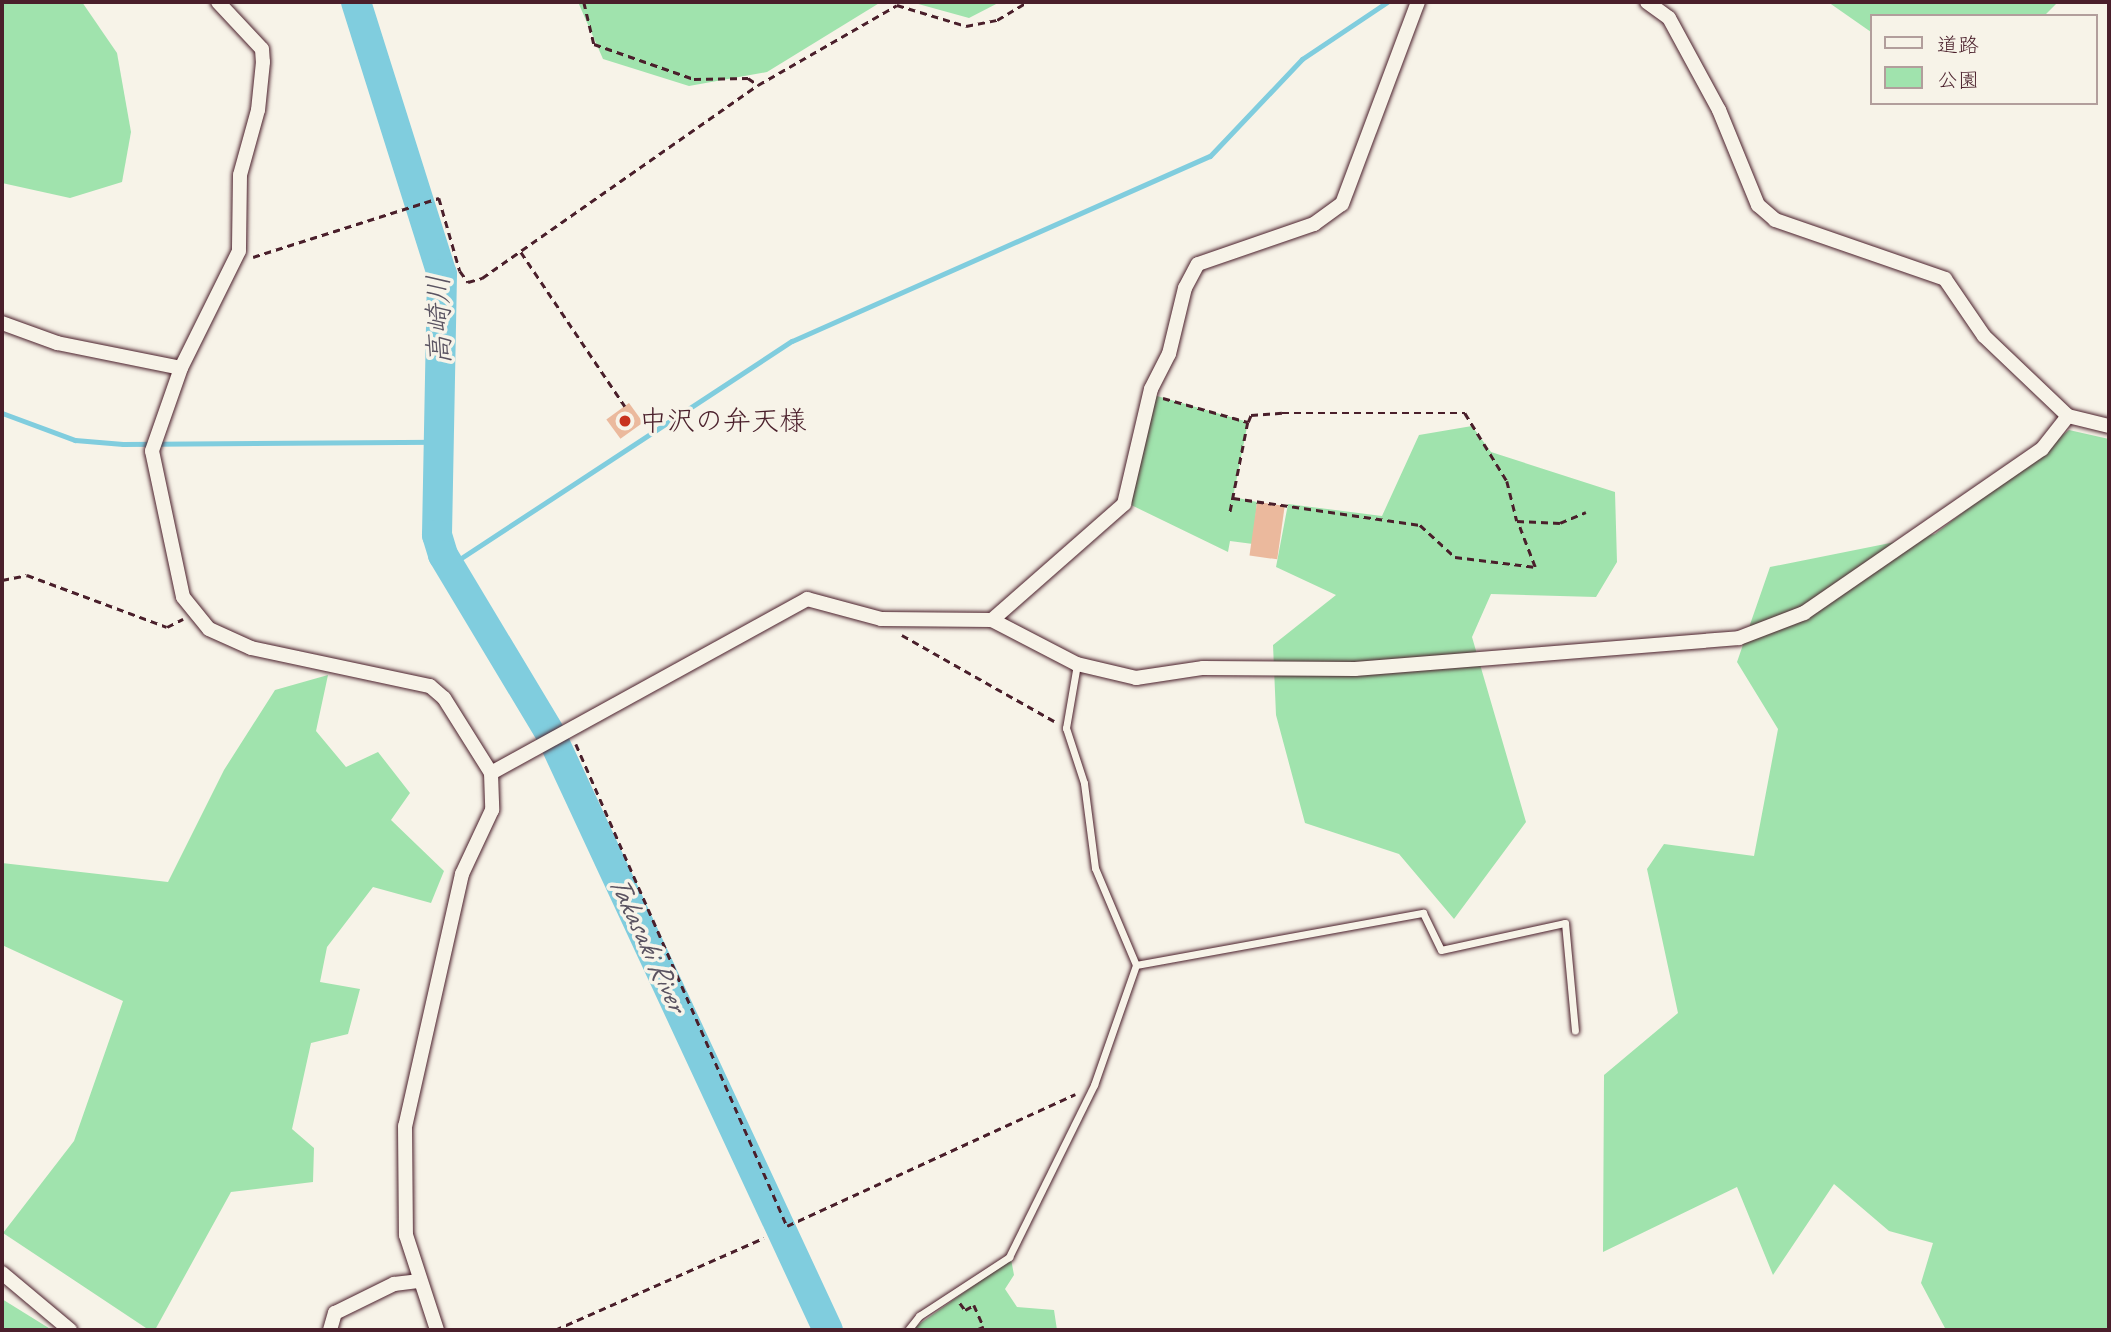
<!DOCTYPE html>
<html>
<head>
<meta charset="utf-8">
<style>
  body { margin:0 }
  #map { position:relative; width:2111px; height:1332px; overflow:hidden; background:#f7f3e8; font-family:Caveat,"Klee One",sans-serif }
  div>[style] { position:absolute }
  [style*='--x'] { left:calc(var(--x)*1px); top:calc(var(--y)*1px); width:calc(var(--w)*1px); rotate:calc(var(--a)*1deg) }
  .green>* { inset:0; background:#a0e3ad }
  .stream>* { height:5px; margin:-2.5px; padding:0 2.5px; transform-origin:2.5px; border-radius:2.5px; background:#80cdde }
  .river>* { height:30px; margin:-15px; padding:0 15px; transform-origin:15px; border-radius:15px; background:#80cdde }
  .building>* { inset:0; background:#ebb99d; transform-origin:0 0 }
  .path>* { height:2.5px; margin-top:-1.25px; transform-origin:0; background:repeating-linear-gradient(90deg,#4a1f2b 0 7px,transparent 0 12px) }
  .roads { filter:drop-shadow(0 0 2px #4a1f2b) drop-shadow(0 0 2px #4a1f2b) }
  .lane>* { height:7px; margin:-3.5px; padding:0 3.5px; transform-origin:3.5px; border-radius:3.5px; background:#f7f3e8 }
  .street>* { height:14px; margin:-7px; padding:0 7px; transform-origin:7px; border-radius:7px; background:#f7f3e8 }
  .dots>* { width:19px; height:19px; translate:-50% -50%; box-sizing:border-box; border:4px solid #f7f3e8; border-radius:50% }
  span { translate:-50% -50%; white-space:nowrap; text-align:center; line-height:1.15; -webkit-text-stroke:7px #f7f3e8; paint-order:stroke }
  .poi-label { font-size:28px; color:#4a1f2b }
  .left { translate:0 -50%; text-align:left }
  .water-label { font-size:30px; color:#5a5361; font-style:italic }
  .frame { position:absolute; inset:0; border:4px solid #4a1f2b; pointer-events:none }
  .legend { position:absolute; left:1870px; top:14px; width:228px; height:91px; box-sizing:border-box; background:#f7f3e8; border:2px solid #b29e9c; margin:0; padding:9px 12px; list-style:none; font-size:21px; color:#4a1f2b }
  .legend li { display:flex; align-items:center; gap:14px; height:35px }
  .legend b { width:35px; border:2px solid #b29e9c }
</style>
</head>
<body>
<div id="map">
  <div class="green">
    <div style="clip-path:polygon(2px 2px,82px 2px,117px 53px,131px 132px,122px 182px,70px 198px,2px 183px)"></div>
    <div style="clip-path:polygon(578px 2px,881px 2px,767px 72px,689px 86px,603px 59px)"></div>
    <div style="clip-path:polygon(911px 2px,1000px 2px,969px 18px)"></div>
    <div style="clip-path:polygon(1828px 2px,2058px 2px,2044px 16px,1871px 16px,1871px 32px)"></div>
    <div style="clip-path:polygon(1150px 394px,1248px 422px,1233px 497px,1257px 502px,1253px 544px,1230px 541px,1228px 552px,1127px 503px)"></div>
    <div style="clip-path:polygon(1472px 426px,1491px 452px,1615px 492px,1617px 562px,1596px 597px,1491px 594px,1472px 637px,1526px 822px,1454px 919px,1399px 854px,1305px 823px,1276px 715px,1273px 645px,1336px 595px,1276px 567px,1288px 504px,1382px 516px,1419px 435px)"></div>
    <div style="clip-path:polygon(2069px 430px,2109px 439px,2109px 1330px,1946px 1330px,1921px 1283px,1933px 1243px,1889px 1231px,1834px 1184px,1773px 1275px,1737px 1187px,1603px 1252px,1604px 1075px,1678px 1013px,1647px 869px,1664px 844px,1754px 856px,1778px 729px,1737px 662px,1770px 567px,1935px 534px)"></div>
    <div style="clip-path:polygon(328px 675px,316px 731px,346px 767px,378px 752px,410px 793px,391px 820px,444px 871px,431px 903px,373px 887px,327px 947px,320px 982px,360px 989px,348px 1034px,311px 1043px,292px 1129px,314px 1148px,313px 1182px,231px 1192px,155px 1330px,149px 1330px,3px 1233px,74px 1141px,123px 1001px,2px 945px,2px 863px,168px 882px,224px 770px,275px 690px)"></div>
    <div style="clip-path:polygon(1011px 1259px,1014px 1275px,1005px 1289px,1017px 1307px,1054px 1310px,1057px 1330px,911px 1330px)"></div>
    <div style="clip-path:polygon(2px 1299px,52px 1330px,2px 1330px)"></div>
  </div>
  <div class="stream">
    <div style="--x:2;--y:413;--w:78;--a:20.3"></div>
    <div style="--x:75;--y:440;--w:48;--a:4.8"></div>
    <div style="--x:123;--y:444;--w:315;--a:-0.4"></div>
    <div style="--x:449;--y:566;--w:410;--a:-33.3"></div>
    <div style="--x:792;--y:341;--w:457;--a:-23.9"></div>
    <div style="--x:1210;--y:156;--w:134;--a:-46.5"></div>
    <div style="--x:1302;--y:59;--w:102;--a:-33.8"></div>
  </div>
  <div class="river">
    <div style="--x:356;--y:2;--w:285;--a:72.5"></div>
    <div style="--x:442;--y:274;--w:261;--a:91.1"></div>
    <div style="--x:437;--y:535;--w:21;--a:73"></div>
    <div style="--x:443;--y:555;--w:210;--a:59"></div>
    <div style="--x:551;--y:735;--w:656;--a:65.04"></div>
  </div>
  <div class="building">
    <div style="left:629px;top:403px;width:24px;height:28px;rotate:54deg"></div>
    <div style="left:1257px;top:502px;width:28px;height:54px;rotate:8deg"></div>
  </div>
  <div class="path">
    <div style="--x:584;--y:2;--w:43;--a:76.6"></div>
    <div style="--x:594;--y:44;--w:106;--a:19.3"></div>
    <div style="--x:694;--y:79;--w:54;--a:-1.1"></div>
    <div style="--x:748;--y:78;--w:12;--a:35"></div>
    <div style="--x:758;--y:85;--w:160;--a:-29.9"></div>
    <div style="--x:897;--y:5;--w:72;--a:16.9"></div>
    <div style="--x:966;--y:26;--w:32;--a:-11"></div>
    <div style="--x:997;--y:20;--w:35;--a:-31"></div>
    <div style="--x:521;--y:252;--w:186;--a:56"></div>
    <div style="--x:253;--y:257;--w:195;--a:-17.6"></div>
    <div style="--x:439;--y:198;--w:76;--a:74"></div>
    <div style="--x:460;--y:271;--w:14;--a:54"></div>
    <div style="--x:468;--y:282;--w:15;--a:-16"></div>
    <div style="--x:482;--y:278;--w:337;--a:-35"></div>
    <div style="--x:1163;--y:398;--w:88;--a:15.8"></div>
    <div style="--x:1248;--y:422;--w:93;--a:101.2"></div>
    <div style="--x:1248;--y:422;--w:8;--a:-67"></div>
    <div style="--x:1251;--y:415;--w:31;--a:-4"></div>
    <div style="--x:1282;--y:413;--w:183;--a:0"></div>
    <div style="--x:1465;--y:413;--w:80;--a:58.3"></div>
    <div style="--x:1507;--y:481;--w:41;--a:76"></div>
    <div style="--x:1517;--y:521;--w:43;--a:2.7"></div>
    <div style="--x:1560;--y:523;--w:28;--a:-23"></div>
    <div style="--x:1233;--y:498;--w:189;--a:8.2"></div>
    <div style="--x:1420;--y:525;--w:47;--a:42.4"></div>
    <div style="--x:1455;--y:557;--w:81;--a:7.1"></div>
    <div style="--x:1535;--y:567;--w:47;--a:-111.1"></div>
    <div style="--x:2;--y:580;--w:25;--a:-11"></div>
    <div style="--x:27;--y:575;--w:149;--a:20.4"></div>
    <div style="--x:167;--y:627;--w:18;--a:-27"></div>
    <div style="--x:902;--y:635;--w:175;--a:29.5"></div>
    <div style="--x:576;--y:744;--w:526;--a:66.36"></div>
    <div style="--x:787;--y:1226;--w:317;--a:-24.6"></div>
    <div style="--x:960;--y:1303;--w:9;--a:54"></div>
    <div style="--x:965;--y:1310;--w:10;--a:-29"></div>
    <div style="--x:974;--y:1305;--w:24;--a:66"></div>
    <div style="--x:984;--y:1327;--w:8;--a:157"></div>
    <div style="--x:555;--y:1330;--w:228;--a:-23.8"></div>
  </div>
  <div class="roads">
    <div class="lane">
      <div style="--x:1136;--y:965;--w:292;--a:-10.3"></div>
      <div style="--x:1423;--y:913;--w:41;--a:64.1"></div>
      <div style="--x:1441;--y:950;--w:127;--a:-12.3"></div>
      <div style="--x:1565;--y:923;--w:108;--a:84.7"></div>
      <div style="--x:908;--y:1330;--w:18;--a:-52"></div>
      <div style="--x:919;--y:1316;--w:108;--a:-33.2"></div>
      <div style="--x:1009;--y:1257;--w:192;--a:-63.7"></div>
      <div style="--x:1094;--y:1085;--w:127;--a:-70.7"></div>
      <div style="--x:1136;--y:965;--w:105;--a:-112.9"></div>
      <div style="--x:1095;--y:868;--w:86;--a:-97.4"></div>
      <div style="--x:1084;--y:783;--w:58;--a:-108.1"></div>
      <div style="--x:1066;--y:728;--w:65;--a:-80.2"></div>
    </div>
    <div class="street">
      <div style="--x:218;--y:2;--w:64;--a:46.9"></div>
      <div style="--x:262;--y:49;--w:13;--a:86"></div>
      <div style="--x:263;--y:62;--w:48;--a:95.9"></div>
      <div style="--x:258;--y:110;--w:67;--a:105.5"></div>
      <div style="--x:240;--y:175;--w:76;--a:90.8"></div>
      <div style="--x:239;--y:251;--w:131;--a:116.4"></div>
      <div style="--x:181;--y:368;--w:88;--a:109.3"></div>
      <div style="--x:152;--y:451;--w:149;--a:78"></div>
      <div style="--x:183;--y:597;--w:41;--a:50.9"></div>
      <div style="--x:209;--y:629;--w:46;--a:24.3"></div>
      <div style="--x:251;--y:648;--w:183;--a:12"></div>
      <div style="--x:430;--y:686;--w:18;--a:41"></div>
      <div style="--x:444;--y:698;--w:89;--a:57.9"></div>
      <div style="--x:491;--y:773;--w:37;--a:88"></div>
      <div style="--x:492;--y:810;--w:71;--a:115.1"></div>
      <div style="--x:462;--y:874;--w:258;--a:102.7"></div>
      <div style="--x:405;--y:1126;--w:109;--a:89.5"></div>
      <div style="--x:406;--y:1235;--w:100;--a:71.9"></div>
      <div style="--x:1647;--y:2;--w:27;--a:36"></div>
      <div style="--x:1669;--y:18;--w:105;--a:61.5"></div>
      <div style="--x:1719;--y:110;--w:103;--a:67.7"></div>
      <div style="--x:1758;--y:205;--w:23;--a:41"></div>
      <div style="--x:1775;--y:220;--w:180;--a:19.1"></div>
      <div style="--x:1945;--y:279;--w:69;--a:55.6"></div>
      <div style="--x:1984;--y:336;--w:116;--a:43.6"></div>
      <div style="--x:2068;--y:416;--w:42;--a:13.7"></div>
      <div style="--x:2;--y:323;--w:59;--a:20"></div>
      <div style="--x:57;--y:343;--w:126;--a:11.4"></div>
      <div style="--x:992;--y:620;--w:176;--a:-41.3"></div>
      <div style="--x:1124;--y:504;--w:118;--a:-76.8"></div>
      <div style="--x:1151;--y:389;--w:39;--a:-63"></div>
      <div style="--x:1169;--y:354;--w:68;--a:-76.4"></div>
      <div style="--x:1185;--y:288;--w:27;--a:-62"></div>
      <div style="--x:1198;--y:264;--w:123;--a:-19"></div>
      <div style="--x:1314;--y:224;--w:34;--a:-36"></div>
      <div style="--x:1342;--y:204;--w:216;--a:-69.4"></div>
      <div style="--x:491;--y:773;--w:361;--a:-28.8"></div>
      <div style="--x:807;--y:599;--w:77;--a:15.1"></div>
      <div style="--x:881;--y:619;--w:111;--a:0.5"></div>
      <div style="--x:992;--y:620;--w:96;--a:27.4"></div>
      <div style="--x:1077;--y:664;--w:61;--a:13.3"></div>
      <div style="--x:1136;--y:678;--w:68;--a:-8.5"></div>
      <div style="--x:1203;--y:668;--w:152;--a:0.4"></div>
      <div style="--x:1355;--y:669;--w:385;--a:-4.6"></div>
      <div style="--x:1739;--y:638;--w:70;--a:-21"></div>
      <div style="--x:1804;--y:613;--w:289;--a:-34.6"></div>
      <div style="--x:2042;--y:449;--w:42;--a:-51.8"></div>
      <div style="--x:2;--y:1273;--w:89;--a:40"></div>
      <div style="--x:330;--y:1330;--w:18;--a:-74"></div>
      <div style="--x:335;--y:1313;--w:66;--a:-26.2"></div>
      <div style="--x:394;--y:1284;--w:26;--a:-7"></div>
    </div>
  </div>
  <div class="dots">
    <div style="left:625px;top:421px;background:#c8321e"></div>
  </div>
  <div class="poi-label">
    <span class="left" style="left:639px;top:421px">中沢の弁天様</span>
  </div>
  <div class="water-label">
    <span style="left:439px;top:320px;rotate:-91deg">高崎川</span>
    <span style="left:648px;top:943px;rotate:65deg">Takasaki River</span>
  </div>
  <div class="frame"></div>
  <ul class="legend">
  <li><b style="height:9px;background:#f7f3e8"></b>道路</li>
  <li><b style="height:19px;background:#a0e3ad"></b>公園</li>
  </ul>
</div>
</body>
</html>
